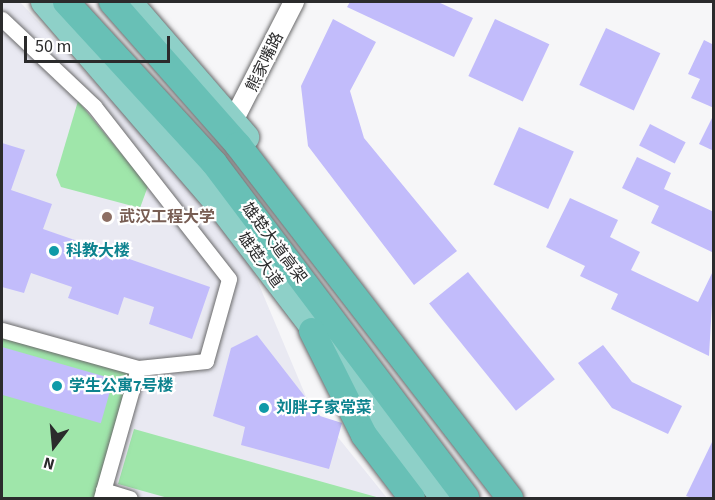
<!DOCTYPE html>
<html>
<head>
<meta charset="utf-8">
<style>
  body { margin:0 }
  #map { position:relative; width:715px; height:500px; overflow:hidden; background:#f6f6f8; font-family:"Source Sans 3","Noto Sans SC",sans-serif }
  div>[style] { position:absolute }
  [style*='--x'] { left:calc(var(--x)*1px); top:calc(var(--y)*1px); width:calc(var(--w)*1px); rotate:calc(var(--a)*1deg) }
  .built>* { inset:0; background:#e9e9f2 }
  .green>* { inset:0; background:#9fe6aa }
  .building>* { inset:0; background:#c2bcfb; transform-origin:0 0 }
  .roads { filter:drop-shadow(0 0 2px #6b6b6c) drop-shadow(0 0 2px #6b6b6c) }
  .minor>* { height:15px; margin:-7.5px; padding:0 7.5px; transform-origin:7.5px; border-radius:7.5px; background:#fff }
  .tertiary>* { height:20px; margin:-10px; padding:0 10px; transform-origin:10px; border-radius:10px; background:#fff }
  .primary>* { height:26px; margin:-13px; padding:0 13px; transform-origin:13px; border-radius:13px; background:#8ed0c8 }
  .trunk>* { height:26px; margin:-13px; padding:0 13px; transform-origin:13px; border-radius:13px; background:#68c0b6 }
  .dots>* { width:16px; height:16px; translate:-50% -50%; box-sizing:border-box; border:3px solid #fff; border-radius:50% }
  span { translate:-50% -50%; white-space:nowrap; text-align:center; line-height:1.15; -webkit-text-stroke:4.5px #fff; paint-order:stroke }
  .street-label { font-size:16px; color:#2b2b2c }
  .education-label { font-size:16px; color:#785e54; font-weight:700 }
  .left { translate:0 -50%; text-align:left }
  .culture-label { font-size:16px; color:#0d838f; font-weight:700 }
  .frame { position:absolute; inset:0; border:3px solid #2b2b2c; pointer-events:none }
  .north { position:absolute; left:24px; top:416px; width:60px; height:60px; -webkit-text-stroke:4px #fff; paint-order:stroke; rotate:196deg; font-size:16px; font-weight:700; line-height:24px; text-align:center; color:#2b2b2c }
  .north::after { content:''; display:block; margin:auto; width:21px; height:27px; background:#2b2b2c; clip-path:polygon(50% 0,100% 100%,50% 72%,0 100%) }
  .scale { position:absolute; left:24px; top:36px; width:146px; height:27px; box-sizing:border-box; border:3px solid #2b2b2c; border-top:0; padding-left:8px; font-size:18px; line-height:21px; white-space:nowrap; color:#2b2b2c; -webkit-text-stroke:4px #fff; paint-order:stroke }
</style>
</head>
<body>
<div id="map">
  <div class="built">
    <div style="clip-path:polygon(2px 2px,20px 2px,174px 167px,252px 268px,307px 399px,387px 498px,2px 498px)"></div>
  </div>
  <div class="green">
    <div style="clip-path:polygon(78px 101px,148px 186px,140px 208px,61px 187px,56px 175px)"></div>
    <div style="clip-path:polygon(2px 330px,138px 368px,101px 498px,2px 498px)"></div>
    <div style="clip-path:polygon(134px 429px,380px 498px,168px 498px,118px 484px)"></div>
  </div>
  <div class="building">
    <div style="clip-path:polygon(350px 2px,438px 2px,473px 18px,454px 57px,347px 7px)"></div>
    <div style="clip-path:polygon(333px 19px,376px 42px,350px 91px,364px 138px,457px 251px,414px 285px,308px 146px,301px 86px)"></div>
    <div style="left:495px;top:19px;width:60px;height:63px;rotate:25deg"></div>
    <div style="left:606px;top:28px;width:60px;height:63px;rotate:25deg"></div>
    <div style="clip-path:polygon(704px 40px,714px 45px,714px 108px,691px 98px,700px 79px,688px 74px)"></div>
    <div style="clip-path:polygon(714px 114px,714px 151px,699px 144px)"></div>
    <div style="left:650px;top:124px;width:40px;height:24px;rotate:27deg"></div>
    <div style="left:519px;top:127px;width:60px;height:63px;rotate:24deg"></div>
    <div style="clip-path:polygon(2px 143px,25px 150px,11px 190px,52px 204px,43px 229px,210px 287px,192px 339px,149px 324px,154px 307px,124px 297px,118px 315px,68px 298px,72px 287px,31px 273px,24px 293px,2px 287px)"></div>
    <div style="clip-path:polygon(637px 157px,671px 173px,664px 189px,714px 212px,714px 253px,651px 223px,659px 206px,622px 188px)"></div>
    <div style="clip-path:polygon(570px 198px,618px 220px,610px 237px,640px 252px,631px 270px,698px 302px,714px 269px,709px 356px,611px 309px,618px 294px,580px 276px,585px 266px,546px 247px)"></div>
    <div style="left:468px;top:272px;width:138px;height:50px;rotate:51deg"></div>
    <div style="clip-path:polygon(257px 335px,320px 416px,342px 423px,329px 469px,241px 445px,245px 427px,213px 416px,231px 348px)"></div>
    <div style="clip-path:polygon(603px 345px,632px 382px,682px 406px,668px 434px,612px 408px,578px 363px)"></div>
    <div style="left:2px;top:347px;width:116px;height:46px;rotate:16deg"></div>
    <div style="clip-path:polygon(714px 438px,714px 498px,692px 498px,686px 496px)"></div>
  </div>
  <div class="roads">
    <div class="minor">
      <div style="--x:2;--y:19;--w:127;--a:43.4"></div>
      <div style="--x:94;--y:106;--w:219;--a:52"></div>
      <div style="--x:229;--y:279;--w:85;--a:105.7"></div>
      <div style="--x:206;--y:361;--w:68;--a:174.1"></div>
      <div style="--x:2;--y:330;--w:141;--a:15.6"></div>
      <div style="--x:138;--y:368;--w:135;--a:105.9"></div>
      <div style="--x:103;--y:490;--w:28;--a:17"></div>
    </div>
    <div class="tertiary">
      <div style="--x:233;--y:121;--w:134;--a:-62.9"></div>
    </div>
    <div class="primary">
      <div style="--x:44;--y:2;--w:277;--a:49.2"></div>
      <div style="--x:225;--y:212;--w:360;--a:52.6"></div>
      <div style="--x:129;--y:2;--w:179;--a:49.1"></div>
    </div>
    <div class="trunk">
      <div style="--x:66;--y:2;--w:219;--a:47.4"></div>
      <div style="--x:214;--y:163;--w:419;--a:53"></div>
      <div style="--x:112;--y:2;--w:191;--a:48.6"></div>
      <div style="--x:238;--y:145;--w:446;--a:52.4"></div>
      <div style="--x:312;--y:331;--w:116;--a:63.4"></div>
      <div style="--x:364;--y:435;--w:79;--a:52.7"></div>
    </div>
  </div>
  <div class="dots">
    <div style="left:107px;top:217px;background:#8d6e63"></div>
    <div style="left:54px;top:251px;background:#0f9aa8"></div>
    <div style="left:57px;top:386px;background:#0f9aa8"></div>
    <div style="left:264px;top:408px;background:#0f9aa8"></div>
  </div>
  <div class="street-label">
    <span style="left:265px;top:62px;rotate:-64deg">熊家嘴路</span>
    <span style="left:274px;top:243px;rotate:53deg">雄楚大道高架</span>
    <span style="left:260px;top:260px;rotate:54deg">雄楚大道</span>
  </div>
  <div class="education-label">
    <span class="left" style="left:119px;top:217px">武汉工程大学</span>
  </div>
  <div class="culture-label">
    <span class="left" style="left:66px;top:251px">科教大楼</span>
    <span class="left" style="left:69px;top:386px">学生公寓7号楼</span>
    <span class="left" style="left:276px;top:408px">刘胖子家常菜</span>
  </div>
  <div class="frame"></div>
  <div class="north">N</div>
  <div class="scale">50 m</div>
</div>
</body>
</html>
